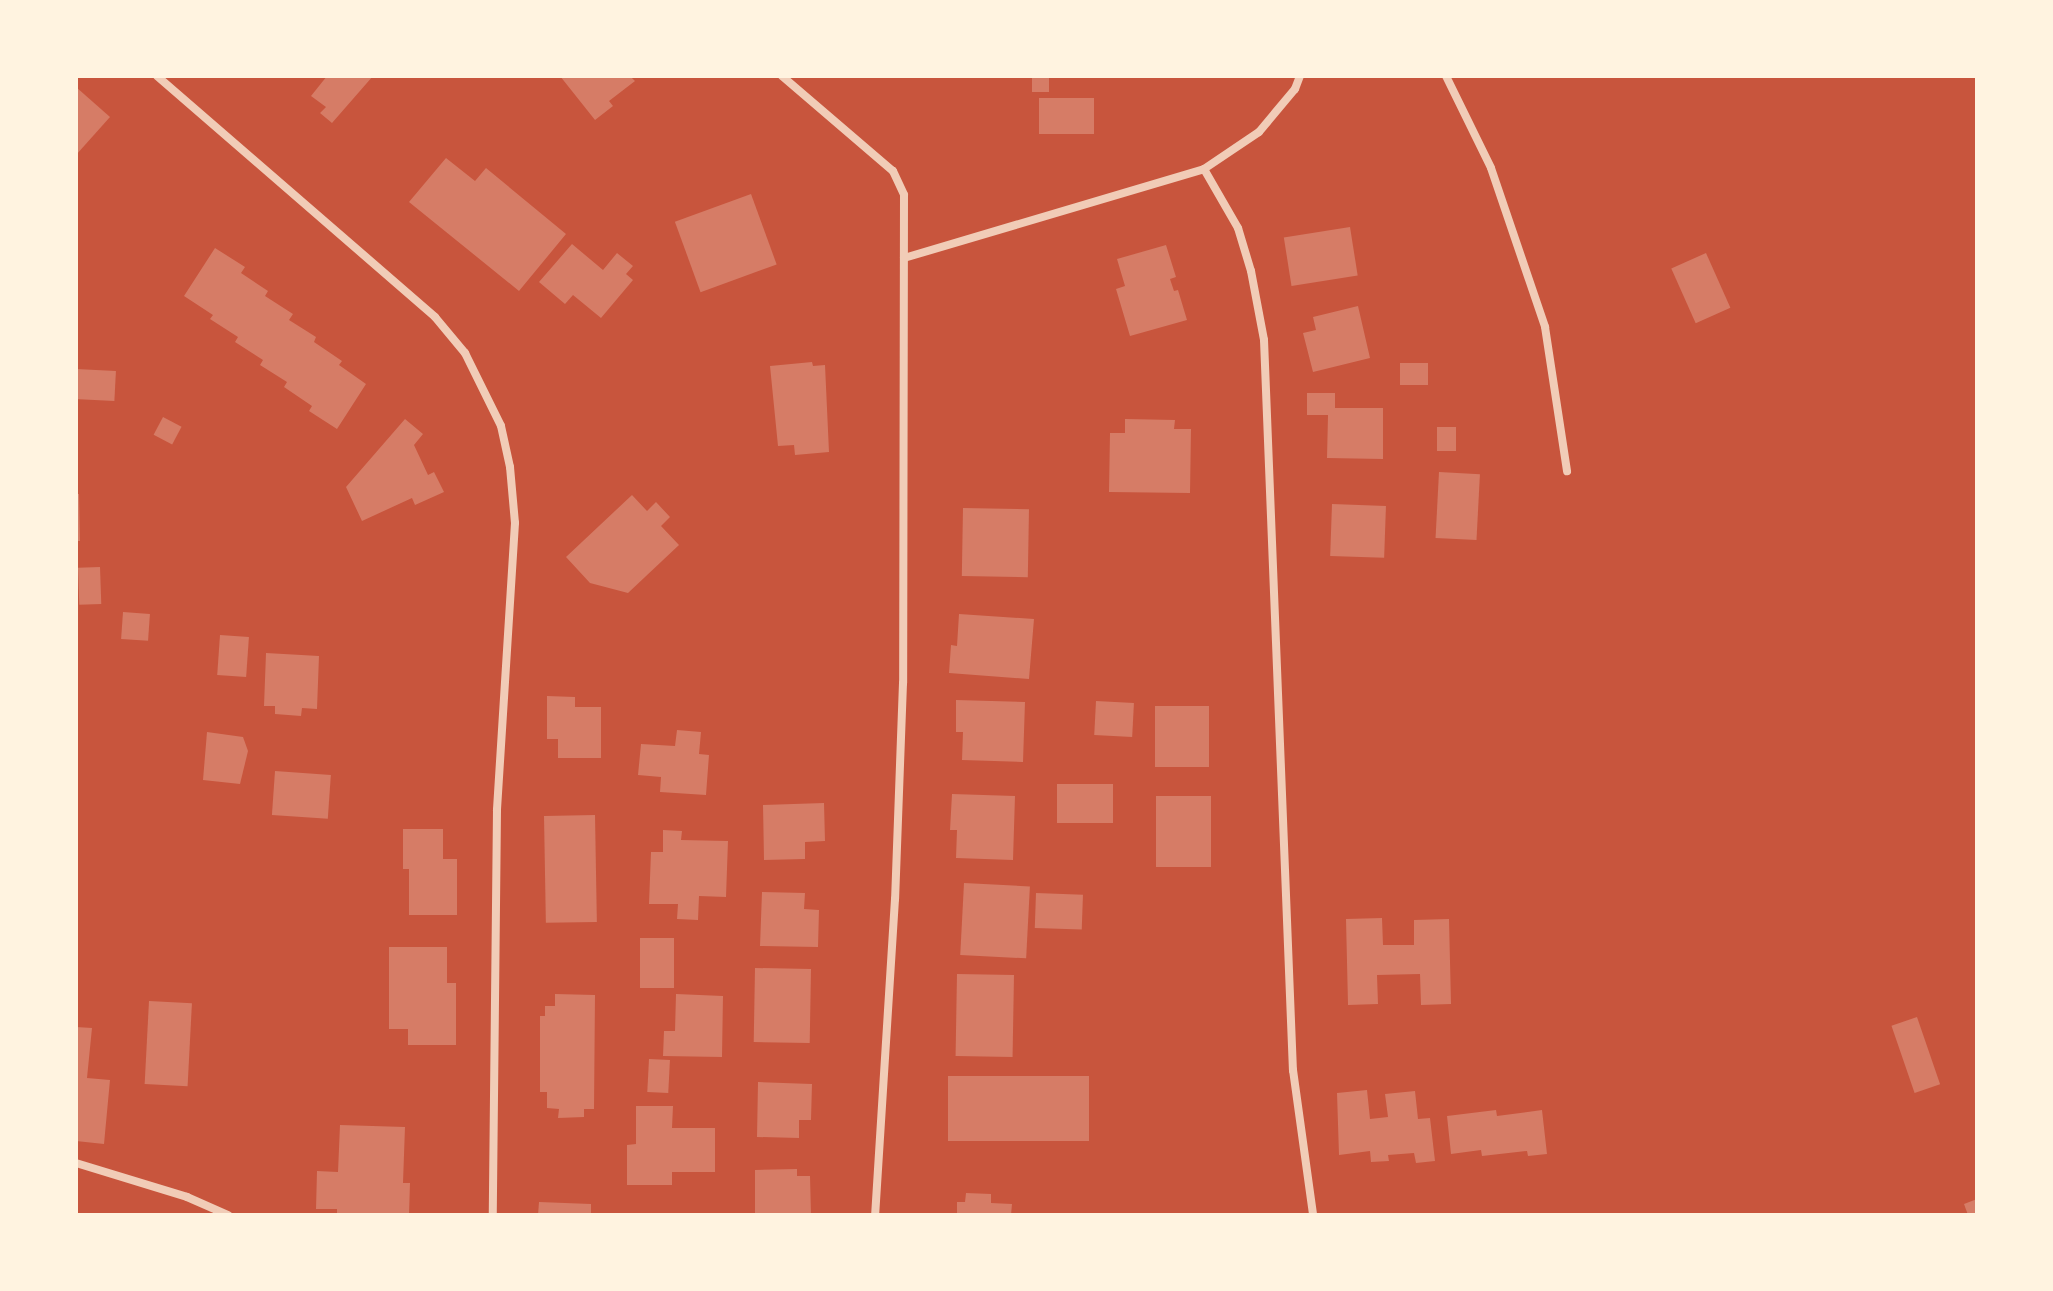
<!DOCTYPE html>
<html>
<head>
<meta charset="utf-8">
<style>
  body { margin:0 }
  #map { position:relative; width:2053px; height:1291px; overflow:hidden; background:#c8553d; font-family:Poppins,sans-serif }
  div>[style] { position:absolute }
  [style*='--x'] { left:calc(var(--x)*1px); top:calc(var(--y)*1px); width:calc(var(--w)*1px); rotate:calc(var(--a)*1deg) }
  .building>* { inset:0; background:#d67c66; transform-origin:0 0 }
  .minor>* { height:8px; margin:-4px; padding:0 4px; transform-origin:4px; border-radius:4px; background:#f1ccb7 }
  span { translate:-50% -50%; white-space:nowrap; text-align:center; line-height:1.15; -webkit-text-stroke:6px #fff3e0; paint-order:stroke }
  .frame { position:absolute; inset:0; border:78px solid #fff3e0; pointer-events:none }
</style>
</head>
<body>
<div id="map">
  <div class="building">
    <div style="clip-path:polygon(327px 76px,373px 76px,332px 123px,320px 113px,326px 107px,311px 96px)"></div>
    <div style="clip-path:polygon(560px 76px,630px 76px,635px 81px,609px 101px,613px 106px,595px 120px)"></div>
    <div style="left:1032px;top:76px;width:17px;height:16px"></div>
    <div style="clip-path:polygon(76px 87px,110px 117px,76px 155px)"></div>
    <div style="left:1094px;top:98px;width:36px;height:55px;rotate:90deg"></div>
    <div style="clip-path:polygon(446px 158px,475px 181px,486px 168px,566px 234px,519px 291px,409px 202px)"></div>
    <div style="left:751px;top:194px;width:75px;height:81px;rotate:70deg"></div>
    <div style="left:1350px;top:227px;width:49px;height:67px;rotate:81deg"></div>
    <div style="clip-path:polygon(572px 244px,603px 270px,617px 253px,633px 266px,626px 274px,633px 280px,601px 318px,573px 295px,565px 304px,539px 282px)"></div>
    <div style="clip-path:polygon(1166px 245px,1176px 277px,1170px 279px,1174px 291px,1178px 290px,1187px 320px,1130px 336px,1116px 289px,1125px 286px,1117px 259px)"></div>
    <div style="clip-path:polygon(215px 248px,245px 267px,241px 273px,268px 291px,265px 296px,293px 314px,289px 320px,316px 337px,314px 342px,342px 361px,339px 365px,366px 384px,337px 429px,309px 411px,312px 406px,284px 387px,287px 382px,260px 365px,263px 360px,235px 342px,238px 337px,210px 319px,213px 315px,184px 296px)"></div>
    <div style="left:1706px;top:253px;width:60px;height:38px;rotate:66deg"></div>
    <div style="clip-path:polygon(1358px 306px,1370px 358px,1313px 372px,1303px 333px,1316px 330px,1313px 317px)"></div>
    <div style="clip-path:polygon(812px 362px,813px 366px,825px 365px,829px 452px,795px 455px,794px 445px,778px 446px,770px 366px)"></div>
    <div style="left:1400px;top:363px;width:28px;height:22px"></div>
    <div style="left:76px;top:369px;width:40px;height:30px;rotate:3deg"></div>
    <div style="clip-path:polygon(1307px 393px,1335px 393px,1335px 408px,1383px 408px,1383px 459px,1327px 458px,1328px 415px,1307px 415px)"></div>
    <div style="left:163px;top:417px;width:21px;height:20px;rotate:28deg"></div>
    <div style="clip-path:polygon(405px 419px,423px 434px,414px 445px,428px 475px,434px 472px,444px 492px,415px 505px,412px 498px,362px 521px,346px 487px)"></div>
    <div style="clip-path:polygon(1125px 419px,1175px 420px,1174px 429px,1191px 429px,1190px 493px,1109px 492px,1110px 433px,1125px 433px)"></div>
    <div style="left:1437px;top:427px;width:19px;height:24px"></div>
    <div style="left:1439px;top:472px;width:41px;height:66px;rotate:3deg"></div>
    <div style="clip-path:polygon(76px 494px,79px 494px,80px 541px,76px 541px)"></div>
    <div style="clip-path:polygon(632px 495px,647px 511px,656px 502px,670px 517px,661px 526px,679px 545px,628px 593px,590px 583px,566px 557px)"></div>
    <div style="left:1332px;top:504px;width:54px;height:52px;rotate:2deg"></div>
    <div style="left:963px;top:508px;width:66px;height:68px;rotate:1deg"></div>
    <div style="left:100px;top:567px;width:37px;height:22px;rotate:88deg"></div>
    <div style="left:123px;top:612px;width:27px;height:27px;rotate:4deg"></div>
    <div style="clip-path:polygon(959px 614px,1034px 619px,1029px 679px,949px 673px,951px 645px,957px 646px)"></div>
    <div style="left:220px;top:635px;width:29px;height:40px;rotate:4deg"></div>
    <div style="clip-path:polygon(266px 653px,319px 656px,317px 709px,302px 708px,301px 716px,275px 714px,275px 706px,264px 706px)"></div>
    <div style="clip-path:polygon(547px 696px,575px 697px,575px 707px,601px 707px,601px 758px,558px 758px,558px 739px,547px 739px)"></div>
    <div style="clip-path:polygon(956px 700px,1025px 702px,1023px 762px,962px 760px,963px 732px,956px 732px)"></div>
    <div style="left:1096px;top:701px;width:38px;height:34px;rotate:3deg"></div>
    <div style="left:1209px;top:706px;width:61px;height:54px;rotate:90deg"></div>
    <div style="clip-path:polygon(677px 730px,701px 732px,699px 754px,709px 755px,706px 795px,660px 792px,661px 777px,638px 775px,641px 744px,675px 746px)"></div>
    <div style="clip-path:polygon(207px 732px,243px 737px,248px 751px,240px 784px,203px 780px)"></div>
    <div style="left:275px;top:771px;width:56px;height:44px;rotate:4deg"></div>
    <div style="left:1057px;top:784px;width:56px;height:39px"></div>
    <div style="clip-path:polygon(952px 794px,1015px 796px,1013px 860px,956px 858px,957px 830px,950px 830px)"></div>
    <div style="left:1156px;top:796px;width:55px;height:71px"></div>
    <div style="clip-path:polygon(824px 803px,825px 841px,805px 842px,805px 859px,764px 860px,763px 805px)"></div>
    <div style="left:595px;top:815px;width:107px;height:51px;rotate:89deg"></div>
    <div style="clip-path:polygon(403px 829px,443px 829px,443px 859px,457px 859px,457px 915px,409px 915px,409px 869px,403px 869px)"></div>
    <div style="clip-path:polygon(663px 830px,682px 831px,681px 840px,728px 841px,726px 897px,699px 896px,698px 920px,677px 919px,678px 904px,649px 904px,651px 852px,663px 852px)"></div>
    <div style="left:964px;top:883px;width:66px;height:72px;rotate:3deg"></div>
    <div style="clip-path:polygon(762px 892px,805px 893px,804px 909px,819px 910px,818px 947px,760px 946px)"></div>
    <div style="left:1036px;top:893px;width:47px;height:35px;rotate:2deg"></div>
    <div style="clip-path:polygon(1382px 918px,1383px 945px,1414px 945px,1414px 920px,1449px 919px,1451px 1004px,1421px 1005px,1420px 974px,1377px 975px,1378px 1004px,1348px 1005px,1346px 919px)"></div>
    <div style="left:674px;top:938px;width:50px;height:34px;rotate:90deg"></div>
    <div style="clip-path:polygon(389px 947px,447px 947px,447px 983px,456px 983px,456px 1045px,408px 1045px,408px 1029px,389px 1029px)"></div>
    <div style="left:755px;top:968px;width:56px;height:74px;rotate:1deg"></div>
    <div style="left:957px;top:974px;width:57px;height:82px;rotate:1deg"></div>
    <div style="clip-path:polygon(555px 994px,595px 995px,594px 1109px,584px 1109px,584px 1117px,558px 1118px,559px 1109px,547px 1108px,547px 1092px,540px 1092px,540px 1016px,545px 1016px,545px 1006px,555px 1006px)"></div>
    <div style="clip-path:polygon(676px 994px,723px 996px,722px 1057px,663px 1056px,664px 1031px,675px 1031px)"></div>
    <div style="left:149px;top:1001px;width:43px;height:83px;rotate:3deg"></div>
    <div style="left:1917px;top:1017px;width:71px;height:27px;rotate:71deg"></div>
    <div style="clip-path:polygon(76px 1027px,92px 1028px,87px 1078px,110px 1080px,104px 1144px,76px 1141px)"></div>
    <div style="left:649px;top:1059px;width:21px;height:33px;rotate:3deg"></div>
    <div style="left:948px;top:1076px;width:141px;height:65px"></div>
    <div style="clip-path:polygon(758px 1082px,812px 1084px,811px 1120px,799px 1120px,799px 1138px,757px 1137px)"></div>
    <div style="clip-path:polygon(1367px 1090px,1370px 1119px,1388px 1117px,1385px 1094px,1415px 1091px,1418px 1119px,1430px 1118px,1435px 1161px,1416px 1163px,1414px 1153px,1388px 1155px,1389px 1161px,1371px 1162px,1370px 1151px,1339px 1155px,1337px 1093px)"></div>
    <div style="clip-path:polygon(636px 1106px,673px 1106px,672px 1128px,715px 1128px,715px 1172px,672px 1172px,672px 1185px,627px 1185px,627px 1145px,636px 1144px)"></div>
    <div style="clip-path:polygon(1496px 1110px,1497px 1116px,1542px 1110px,1547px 1154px,1528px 1156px,1527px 1151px,1482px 1156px,1481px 1150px,1451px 1154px,1447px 1116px)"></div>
    <div style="clip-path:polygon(340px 1125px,405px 1127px,403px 1183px,410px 1183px,409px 1215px,337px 1215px,337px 1209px,316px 1209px,317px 1171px,338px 1172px)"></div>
    <div style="clip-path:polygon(797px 1169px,797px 1176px,810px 1176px,811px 1215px,755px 1215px,755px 1170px)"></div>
    <div style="clip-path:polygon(966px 1193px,991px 1194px,991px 1203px,1012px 1204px,1011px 1215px,957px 1215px,957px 1202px,965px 1202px)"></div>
    <div style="clip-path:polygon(1977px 1199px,1977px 1215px,1968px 1215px,1964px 1204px)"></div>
    <div style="clip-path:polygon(539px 1202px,591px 1204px,591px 1215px,538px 1215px)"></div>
  </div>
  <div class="minor">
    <div style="--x:157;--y:76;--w:368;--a:40.9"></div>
    <div style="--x:435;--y:317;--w:47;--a:50.2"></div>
    <div style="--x:465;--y:353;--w:81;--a:63.7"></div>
    <div style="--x:501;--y:426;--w:42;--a:77.6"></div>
    <div style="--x:510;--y:467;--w:56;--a:84.9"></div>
    <div style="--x:515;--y:523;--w:288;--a:93.6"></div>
    <div style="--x:497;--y:810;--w:405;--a:90.6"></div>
    <div style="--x:782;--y:76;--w:146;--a:40.6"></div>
    <div style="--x:893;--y:171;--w:26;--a:65"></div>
    <div style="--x:904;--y:195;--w:488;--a:90.1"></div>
    <div style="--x:903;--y:683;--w:216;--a:92.1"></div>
    <div style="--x:895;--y:899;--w:317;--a:93.6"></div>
    <div style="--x:1446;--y:76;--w:102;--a:63.9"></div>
    <div style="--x:1491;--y:168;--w:168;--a:71.2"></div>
    <div style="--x:1545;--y:327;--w:146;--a:81.3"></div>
    <div style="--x:1204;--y:169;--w:68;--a:60"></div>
    <div style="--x:1238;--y:228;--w:45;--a:73.2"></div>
    <div style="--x:1251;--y:271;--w:70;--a:79.3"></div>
    <div style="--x:1264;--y:340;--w:731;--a:87.73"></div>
    <div style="--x:1293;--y:1070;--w:146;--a:82.1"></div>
    <div style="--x:904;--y:258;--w:313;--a:-16.5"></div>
    <div style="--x:1204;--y:169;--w:66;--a:-33.9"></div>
    <div style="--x:1259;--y:132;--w:56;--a:-50.1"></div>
    <div style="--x:1295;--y:89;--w:14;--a:-69"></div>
    <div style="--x:76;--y:1163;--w:116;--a:17"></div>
    <div style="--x:187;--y:1197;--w:45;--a:23.7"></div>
  </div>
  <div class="frame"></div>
</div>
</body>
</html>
